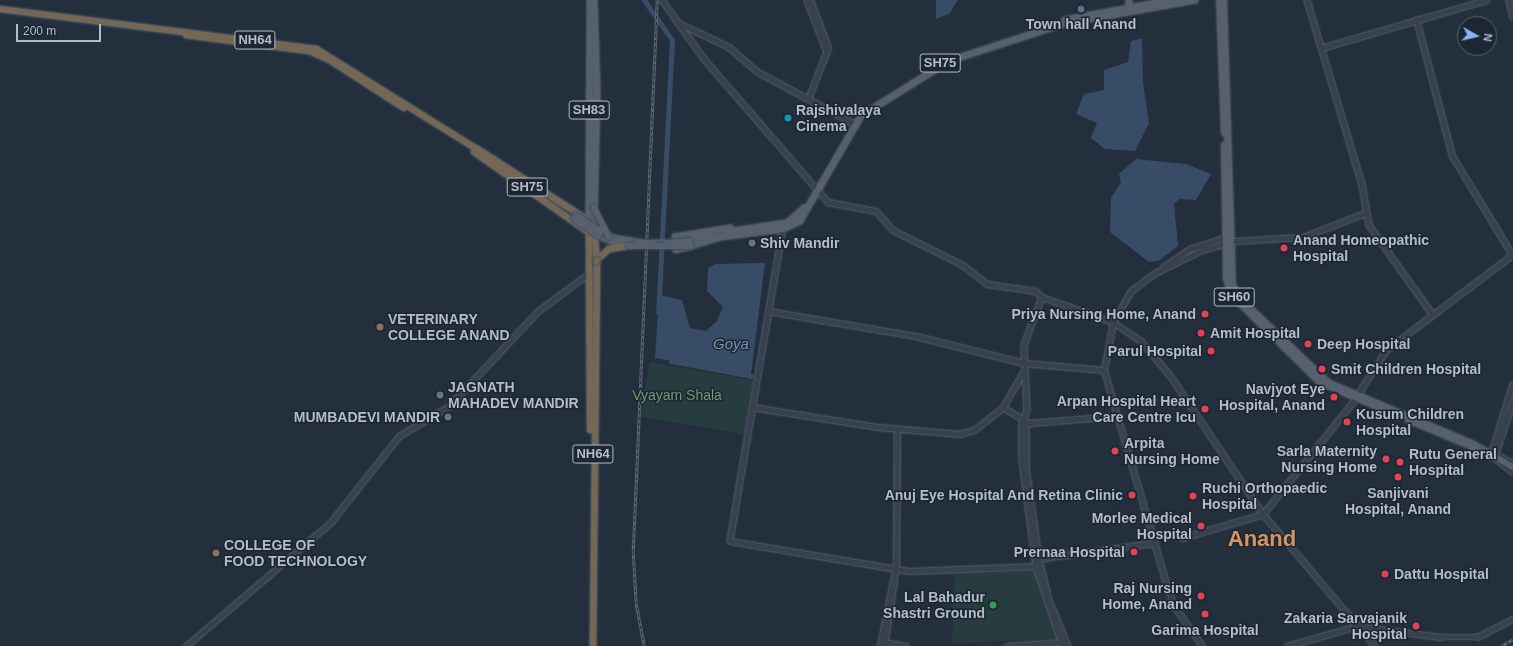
<!DOCTYPE html>
<html>
<head>
<meta charset="utf-8">
<style>
  body { margin:0 }
  #map { position:relative; width:1513px; height:646px; overflow:hidden; background:#242f3e; font-family:Helvetica,sans-serif }
  div>[style] { position:absolute }
  [style*='--x'] { left:calc(var(--x)*1px); top:calc(var(--y)*1px); width:calc(var(--w)*1px); rotate:calc(var(--a)*1deg) }
  .green>* { inset:0; background:#263c3f; transform-origin:0 0 }
  .water>* { inset:0; background:#394c67 }
  .river>* { height:5px; margin:-2.5px; padding:0 2.5px; transform-origin:2.5px; border-radius:2.5px; background:#394c67 }
  .roads { filter:drop-shadow(0 0 1px #565f6c) drop-shadow(0 0 1px #565f6c) }
  .minor>* { height:4.5px; margin:-2.25px; padding:0 2.25px; transform-origin:2.25px; border-radius:2.25px; background:#38414e }
  .major>* { height:5.5px; margin:-2.75px; padding:0 2.75px; transform-origin:2.75px; border-radius:2.75px; background:#56606e }
  .highway>* { height:6px; margin:-3px; padding:0 3px; transform-origin:3px; border-radius:3px; background:#746855 }
  .rail>* { height:2.5px; margin-top:-1.25px; transform-origin:0; background:repeating-linear-gradient(90deg,#1d2633 0 3px,#5a6575 0 6px); box-sizing:border-box; border-block:1px solid #5a6575 }
  .bridges { filter:drop-shadow(0 0 1px #414a57) drop-shadow(0 0 1px #414a57) }
  .major-bridge>* { height:5.5px; margin:-2.75px; padding:0 2.75px; transform-origin:2.75px; border-radius:2.75px; background:#56606e }
  .highway-bridge>* { height:6px; margin:-3px; padding:0 3px; transform-origin:3px; border-radius:3px; background:#746855 }
  .dots>* { width:11px; height:11px; translate:-50% -50%; box-sizing:border-box; border:2px solid #1d2633; border-radius:50% }
  span { translate:-50% -50%; white-space:nowrap; text-align:center; line-height:1.15; -webkit-text-stroke:3px #1d2633; paint-order:stroke }
  .shield-label span { padding:1px 3px; background:#1d2633; border:1px solid; border-radius:3px; -webkit-text-stroke-width:0 }
  .shield-label { font-size:13px; color:#b4bcc9; font-weight:700 }
  .poi-label { font-size:14px; color:#b4bcc9; font-weight:700 }
  .left { translate:0 -50%; text-align:left }
  .right { translate:-100% -50%; text-align:right }
  .park-label { font-size:14px; color:#6b9a76 }
  .water-label { font-size:15px; color:#7c92b1; font-style:italic }
  .town-label { font-size:22px; color:#d59563; font-weight:700 }
  .north { position:absolute; left:1457px; top:16px; width:40px; height:40px; box-sizing:border-box; background:#1d2633; border:1px solid #59626f; border-radius:50%; rotate:98deg; font-size:11px; font-weight:700; line-height:16px; text-align:center; color:#b4bcc9 }
  .north::after { content:''; display:block; margin:auto; width:14px; height:18px; background:#8ab4f8; clip-path:polygon(50% 0,100% 100%,50% 72%,0 100%) }
  .scale { position:absolute; left:16px; top:24px; width:85px; height:18px; box-sizing:border-box; border:2px solid #b4bcc9; border-top:0; padding-left:5px; font-size:12px; line-height:14px; white-space:nowrap; color:#b4bcc9; -webkit-text-stroke:3px #1d2633; paint-order:stroke }
</style>
</head>
<body>
<div id="map">
  <div class="green">
    <div style="left:650px;top:362px;width:105px;height:55px;rotate:10deg"></div>
    <div style="clip-path:polygon(1037px 571px,1061px 638px,952px 644px,954px 574px)"></div>
  </div>
  <div class="water">
    <div style="clip-path:polygon(936px 0,958px 0,949px 14px,936px 19px)"></div>
    <div style="clip-path:polygon(1142px 38px,1143px 83px,1149px 123px,1135px 151px,1105px 149px,1091px 138px,1097px 123px,1076px 114px,1084px 94px,1104px 90px,1104px 70px,1128px 62px,1131px 41px)"></div>
    <div style="clip-path:polygon(1136px 159px,1186px 164px,1211px 174px,1196px 200px,1179px 199px,1174px 204px,1178px 246px,1158px 261px,1149px 262px,1110px 232px,1111px 198px,1121px 182px,1119px 174px)"></div>
    <div style="clip-path:polygon(765px 263px,751px 374px,655px 358px,659px 295px,682px 300px,690px 328px,706px 331px,717px 321px,723px 307px,707px 291px,708px 268px,715px 264px)"></div>
  </div>
  <div class="river">
    <div style="--x:644;--y:0;--w:49;--a:55"></div>
    <div style="--x:672;--y:40;--w:272;--a:92.9"></div>
    <div style="--x:671;--y:361;--w:81;--a:10.6"></div>
  </div>
  <div class="roads">
    <div class="minor">
      <div style="--x:662;--y:0;--w:74;--a:54.4"></div>
      <div style="--x:705;--y:60;--w:188;--a:49.1"></div>
      <div style="--x:828;--y:202;--w:49;--a:10.6"></div>
      <div style="--x:876;--y:211;--w:25;--a:48"></div>
      <div style="--x:893;--y:230;--w:78;--a:26.6"></div>
      <div style="--x:963;--y:265;--w:31;--a:38"></div>
      <div style="--x:987;--y:284;--w:49;--a:8.1"></div>
      <div style="--x:1036;--y:291;--w:8;--a:45"></div>
      <div style="--x:1042;--y:297;--w:75;--a:19.4"></div>
      <div style="--x:1113;--y:322;--w:34;--a:34"></div>
      <div style="--x:1141;--y:341;--w:45;--a:49.5"></div>
      <div style="--x:1170;--y:375;--w:167;--a:56.2"></div>
      <div style="--x:1263;--y:514;--w:173;--a:49.7"></div>
      <div style="--x:807;--y:0;--w:56;--a:69"></div>
      <div style="--x:1307;--y:0;--w:193;--a:73.4"></div>
      <div style="--x:1362;--y:185;--w:41;--a:80.1"></div>
      <div style="--x:1369;--y:225;--w:110;--a:54.6"></div>
      <div style="--x:1509;--y:0;--w:17;--a:77"></div>
      <div style="--x:679;--y:23;--w:55;--a:25.6"></div>
      <div style="--x:729;--y:47;--w:38;--a:41"></div>
      <div style="--x:758;--y:72;--w:110;--a:28.2"></div>
      <div style="--x:1321;--y:48;--w:172;--a:-16.2"></div>
      <div style="--x:808;--y:99;--w:55;--a:-68.6"></div>
      <div style="--x:828;--y:48;--w:51;--a:-110.6"></div>
      <div style="--x:783;--y:227;--w:318;--a:99.6"></div>
      <div style="--x:730;--y:541;--w:181;--a:9.5"></div>
      <div style="--x:909;--y:571;--w:131;--a:-2.2"></div>
      <div style="--x:1163;--y:267;--w:32;--a:-34"></div>
      <div style="--x:1190;--y:249;--w:40;--a:-18"></div>
      <div style="--x:1042;--y:297;--w:51;--a:110.6"></div>
      <div style="--x:1024;--y:345;--w:65;--a:87.4"></div>
      <div style="--x:1027;--y:410;--w:16;--a:108"></div>
      <div style="--x:1022;--y:425;--w:35;--a:90"></div>
      <div style="--x:1022;--y:460;--w:108;--a:82.5"></div>
      <div style="--x:1036;--y:567;--w:83;--a:71.1"></div>
      <div style="--x:768;--y:311;--w:150;--a:9.6"></div>
      <div style="--x:916;--y:336;--w:111;--a:14"></div>
      <div style="--x:1024;--y:363;--w:80;--a:5"></div>
      <div style="--x:1513;--y:384;--w:74;--a:107.2"></div>
      <div style="--x:1491;--y:455;--w:28;--a:38"></div>
      <div style="--x:752;--y:407;--w:128;--a:9"></div>
      <div style="--x:878;--y:427;--w:82;--a:4.9"></div>
      <div style="--x:960;--y:434;--w:15;--a:-16"></div>
      <div style="--x:974;--y:430;--w:37;--a:-38"></div>
      <div style="--x:1003;--y:407;--w:39;--a:-60"></div>
      <div style="--x:1003;--y:407;--w:31;--a:32"></div>
      <div style="--x:1029;--y:423;--w:88;--a:-4.5"></div>
      <div style="--x:1026;--y:422;--w:44;--a:90"></div>
      <div style="--x:1026;--y:466;--w:94;--a:82"></div>
      <div style="--x:1039;--y:559;--w:42;--a:76.3"></div>
      <div style="--x:1049;--y:600;--w:50;--a:67.6"></div>
      <div style="--x:1495;--y:454;--w:20;--a:27"></div>
      <div style="--x:1494;--y:457;--w:59;--a:-71.3"></div>
      <div style="--x:1182;--y:538;--w:84;--a:-16.5"></div>
      <div style="--x:1263;--y:514;--w:147;--a:-51.3"></div>
      <div style="--x:1355;--y:399;--w:58;--a:-57.7"></div>
      <div style="--x:1386;--y:350;--w:158;--a:-37"></div>
      <div style="--x:1512;--y:255;--w:116;--a:-121.2"></div>
      <div style="--x:1452;--y:156;--w:141;--a:-104.8"></div>
      <div style="--x:1036;--y:559;--w:120;--a:-7.7"></div>
      <div style="--x:882;--y:642;--w:24;--a:9"></div>
      <div style="--x:186;--y:646;--w:191;--a:-40.5"></div>
      <div style="--x:331;--y:522;--w:110;--a:-51.7"></div>
      <div style="--x:399;--y:436;--w:57;--a:-30.6"></div>
      <div style="--x:448;--y:407;--w:132;--a:-46.8"></div>
      <div style="--x:538;--y:311;--w:62;--a:-36.5"></div>
      <div style="--x:880;--y:646;--w:82;--a:-78.7"></div>
      <div style="--x:896;--y:566;--w:137;--a:-89.6"></div>
      <div style="--x:884;--y:646;--w:67;--a:-81.4"></div>
      <div style="--x:1007;--y:646;--w:55;--a:-4.2"></div>
      <div style="--x:1202;--y:646;--w:47;--a:-125.4"></div>
      <div style="--x:1175;--y:608;--w:19;--a:-111"></div>
      <div style="--x:1168;--y:590;--w:221;--a:-106.3"></div>
      <div style="--x:1106;--y:378;--w:8;--a:-104"></div>
      <div style="--x:1104;--y:370;--w:49;--a:-79.4"></div>
      <div style="--x:1113;--y:322;--w:36;--a:-60"></div>
      <div style="--x:1131;--y:291;--w:30;--a:-37"></div>
      <div style="--x:1155;--y:273;--w:52;--a:-26.1"></div>
      <div style="--x:1202;--y:250;--w:32;--a:-16"></div>
      <div style="--x:1233;--y:241;--w:70;--a:-3.3"></div>
      <div style="--x:1303;--y:237;--w:66;--a:-21.2"></div>
      <div style="--x:1287;--y:646;--w:73;--a:-15.9"></div>
      <div style="--x:1357;--y:626;--w:84;--a:7.5"></div>
      <div style="--x:1440;--y:637;--w:37;--a:0"></div>
      <div style="--x:1477;--y:637;--w:40;--a:-26.6"></div>
    </div>
    <div class="major">
      <div style="--x:1220;--y:0;--w:133;--a:87.8"></div>
      <div style="--x:1224;--y:0;--w:286;--a:88.2"></div>
      <div style="--x:1233;--y:286;--w:24;--a:54"></div>
      <div style="--x:1247;--y:305;--w:113;--a:43.6"></div>
      <div style="--x:1329;--y:383;--w:156;--a:23"></div>
      <div style="--x:1473;--y:444;--w:46;--a:29.9"></div>
      <div style="--x:1129;--y:10;--w:10;--a:-90"></div>
      <div style="--x:1065;--y:20;--w:105;--a:-10.5"></div>
      <div style="--x:1225;--y:145;--w:134;--a:89.1"></div>
      <div style="--x:1227;--y:279;--w:18;--a:71"></div>
      <div style="--x:1233;--y:296;--w:122;--a:44.7"></div>
      <div style="--x:1320;--y:382;--w:87;--a:23"></div>
      <div style="--x:589;--y:220;--w:220;--a:-89.7"></div>
      <div style="--x:594;--y:223;--w:132;--a:-88.7"></div>
      <div style="--x:597;--y:91;--w:91;--a:-91.9"></div>
      <div style="--x:601;--y:231;--w:14;--a:30"></div>
      <div style="--x:613;--y:238;--w:25;--a:9"></div>
      <div style="--x:726;--y:232;--w:62;--a:-8.4"></div>
      <div style="--x:787;--y:223;--w:23;--a:-41"></div>
      <div style="--x:599;--y:236;--w:28;--a:21"></div>
      <div style="--x:690;--y:241;--w:23;--a:-13"></div>
      <div style="--x:654;--y:243;--w:13;--a:0"></div>
      <div style="--x:691;--y:246;--w:31;--a:-17"></div>
      <div style="--x:721;--y:237;--w:63;--a:-7.4"></div>
      <div style="--x:783;--y:229;--w:19;--a:-25"></div>
      <div style="--x:800;--y:221;--w:121;--a:-59.8"></div>
      <div style="--x:861;--y:116;--w:104;--a:-32"></div>
      <div style="--x:949;--y:61;--w:123;--a:-18"></div>
      <div style="--x:1066;--y:23;--w:131;--a:-10.1"></div>
      <div style="--x:691;--y:247;--w:15;--a:169"></div>
      <div style="--x:676;--y:250;--w:13;--a:-94"></div>
      <div style="--x:675;--y:237;--w:56;--a:-9.3"></div>
      <div style="--x:1409;--y:420;--w:80;--a:22.7"></div>
    </div>
    <div class="highway">
      <div style="--x:0;--y:9;--w:319;--a:7.2"></div>
      <div style="--x:316;--y:49;--w:191;--a:31.9"></div>
      <div style="--x:186;--y:35;--w:124;--a:7.4"></div>
      <div style="--x:309;--y:51;--w:21;--a:23"></div>
      <div style="--x:328;--y:59;--w:90;--a:32.8"></div>
      <div style="--x:476;--y:148;--w:127;--a:32.8"></div>
      <div style="--x:474;--y:152;--w:143;--a:35"></div>
      <div style="--x:589;--y:224;--w:206;--a:89.7"></div>
      <div style="--x:597;--y:260;--w:16;--a:-43"></div>
      <div style="--x:609;--y:249;--w:20;--a:-9"></div>
      <div style="--x:593;--y:646;--w:384;--a:-89.4"></div>
      <div style="--x:597;--y:262;--w:34;--a:-95"></div>
    </div>
  </div>
  <div class="rail">
    <div style="--x:644;--y:646;--w:43;--a:-100.8"></div>
    <div style="--x:636;--y:604;--w:52;--a:-93.3"></div>
    <div style="--x:633;--y:552;--w:553;--a:-87.51"></div>
    <div style="--x:1501;--y:646;--w:14;--a:-30"></div>
  </div>
  <div class="bridges">
    <div class="major-bridge">
      <div style="--x:594;--y:207;--w:33;--a:63"></div>
      <div style="--x:576;--y:215;--w:30;--a:33"></div>
      <div style="--x:574;--y:219;--w:30;--a:34"></div>
      <div style="--x:638;--y:242;--w:16;--a:4"></div>
      <div style="--x:667;--y:243;--w:23;--a:-5"></div>
      <div style="--x:629;--y:246;--w:62;--a:0"></div>
    </div>
    <div class="highway-bridge">
      <div style="--x:596;--y:262;--w:2;--a:-63"></div>
    </div>
  </div>
  <div class="dots">
    <div style="left:1081px;top:9px;background:#5c6f8a"></div>
    <div style="left:788px;top:118px;background:#0f9aa8"></div>
    <div style="left:752px;top:243px;background:#6b7280"></div>
    <div style="left:1284px;top:248px;background:#e0444e"></div>
    <div style="left:1205px;top:314px;background:#e0444e"></div>
    <div style="left:380px;top:327px;background:#8d6e63"></div>
    <div style="left:1201px;top:333px;background:#e0444e"></div>
    <div style="left:1308px;top:344px;background:#e0444e"></div>
    <div style="left:1211px;top:351px;background:#e0444e"></div>
    <div style="left:1322px;top:369px;background:#e0444e"></div>
    <div style="left:440px;top:395px;background:#6b7280"></div>
    <div style="left:1334px;top:397px;background:#e0444e"></div>
    <div style="left:1205px;top:409px;background:#e0444e"></div>
    <div style="left:448px;top:417px;background:#6b7280"></div>
    <div style="left:1347px;top:422px;background:#e0444e"></div>
    <div style="left:1115px;top:451px;background:#e0444e"></div>
    <div style="left:1386px;top:459px;background:#e0444e"></div>
    <div style="left:1400px;top:462px;background:#e0444e"></div>
    <div style="left:1398px;top:477px;background:#e0444e"></div>
    <div style="left:1132px;top:495px;background:#e0444e"></div>
    <div style="left:1193px;top:496px;background:#e0444e"></div>
    <div style="left:1201px;top:526px;background:#e0444e"></div>
    <div style="left:1134px;top:552px;background:#e0444e"></div>
    <div style="left:216px;top:553px;background:#8d6e63"></div>
    <div style="left:1385px;top:574px;background:#e0444e"></div>
    <div style="left:1201px;top:596px;background:#e0444e"></div>
    <div style="left:993px;top:605px;background:#2e9e5b"></div>
    <div style="left:1205px;top:614px;background:#e0444e"></div>
    <div style="left:1416px;top:626px;background:#e0444e"></div>
  </div>
  <div class="shield-label">
    <span style="left:255px;top:40px">NH64</span>
    <span style="left:940px;top:63px">SH75</span>
    <span style="left:589px;top:110px">SH83</span>
    <span style="left:527px;top:187px">SH75</span>
    <span style="left:1234px;top:297px">SH60</span>
    <span style="left:593px;top:454px">NH64</span>
  </div>
  <div class="poi-label">
    <span style="left:1081px;top:24px">Town hall Anand</span>
    <span class="left" style="left:796px;top:118px">Rajshivalaya<br>Cinema</span>
    <span class="left" style="left:1293px;top:248px">Anand Homeopathic<br>Hospital</span>
    <span class="left" style="left:760px;top:243px">Shiv Mandir</span>
    <span class="right" style="left:1196px;top:314px">Priya Nursing Home, Anand</span>
    <span class="left" style="left:388px;top:327px">VETERINARY<br>COLLEGE ANAND</span>
    <span class="left" style="left:1210px;top:333px">Amit Hospital</span>
    <span class="left" style="left:1317px;top:344px">Deep Hospital</span>
    <span class="right" style="left:1202px;top:351px">Parul Hospital</span>
    <span class="left" style="left:1331px;top:369px">Smit Children Hospital</span>
    <span class="left" style="left:448px;top:395px">JAGNATH<br>MAHADEV MANDIR</span>
    <span class="right" style="left:1325px;top:397px">Navjyot Eye<br>Hospital, Anand</span>
    <span class="right" style="left:1196px;top:409px">Arpan Hospital Heart<br>Care Centre Icu</span>
    <span class="left" style="left:1356px;top:422px">Kusum Children<br>Hospital</span>
    <span class="right" style="left:440px;top:417px">MUMBADEVI MANDIR</span>
    <span class="left" style="left:1124px;top:451px">Arpita<br>Nursing Home</span>
    <span class="right" style="left:1377px;top:459px">Sarla Maternity<br>Nursing Home</span>
    <span class="left" style="left:1409px;top:462px">Rutu General<br>Hospital</span>
    <span class="left" style="left:1202px;top:496px">Ruchi Orthopaedic<br>Hospital</span>
    <span style="left:1398px;top:501px">Sanjivani<br>Hospital, Anand</span>
    <span class="right" style="left:1123px;top:495px">Anuj Eye Hospital And Retina Clinic</span>
    <span class="right" style="left:1192px;top:526px">Morlee Medical<br>Hospital</span>
    <span class="left" style="left:224px;top:553px">COLLEGE OF<br>FOOD TECHNOLOGY</span>
    <span class="right" style="left:1125px;top:552px">Prernaa Hospital</span>
    <span class="left" style="left:1394px;top:574px">Dattu Hospital</span>
    <span class="right" style="left:1192px;top:596px">Raj Nursing<br>Home, Anand</span>
    <span class="right" style="left:985px;top:605px">Lal Bahadur<br>Shastri Ground</span>
    <span class="right" style="left:1407px;top:626px">Zakaria Sarvajanik<br>Hospital</span>
    <span style="left:1205px;top:630px">Garima Hospital</span>
  </div>
  <div class="park-label">
    <span style="left:677px;top:395px">Vyayam Shala</span>
  </div>
  <div class="water-label">
    <span style="left:731px;top:344px">Goya</span>
  </div>
  <div class="town-label">
    <span style="left:1262px;top:539px">Anand</span>
  </div>
  <div class="north">N</div>
  <div class="scale">200 m</div>
</div>
</body>
</html>
